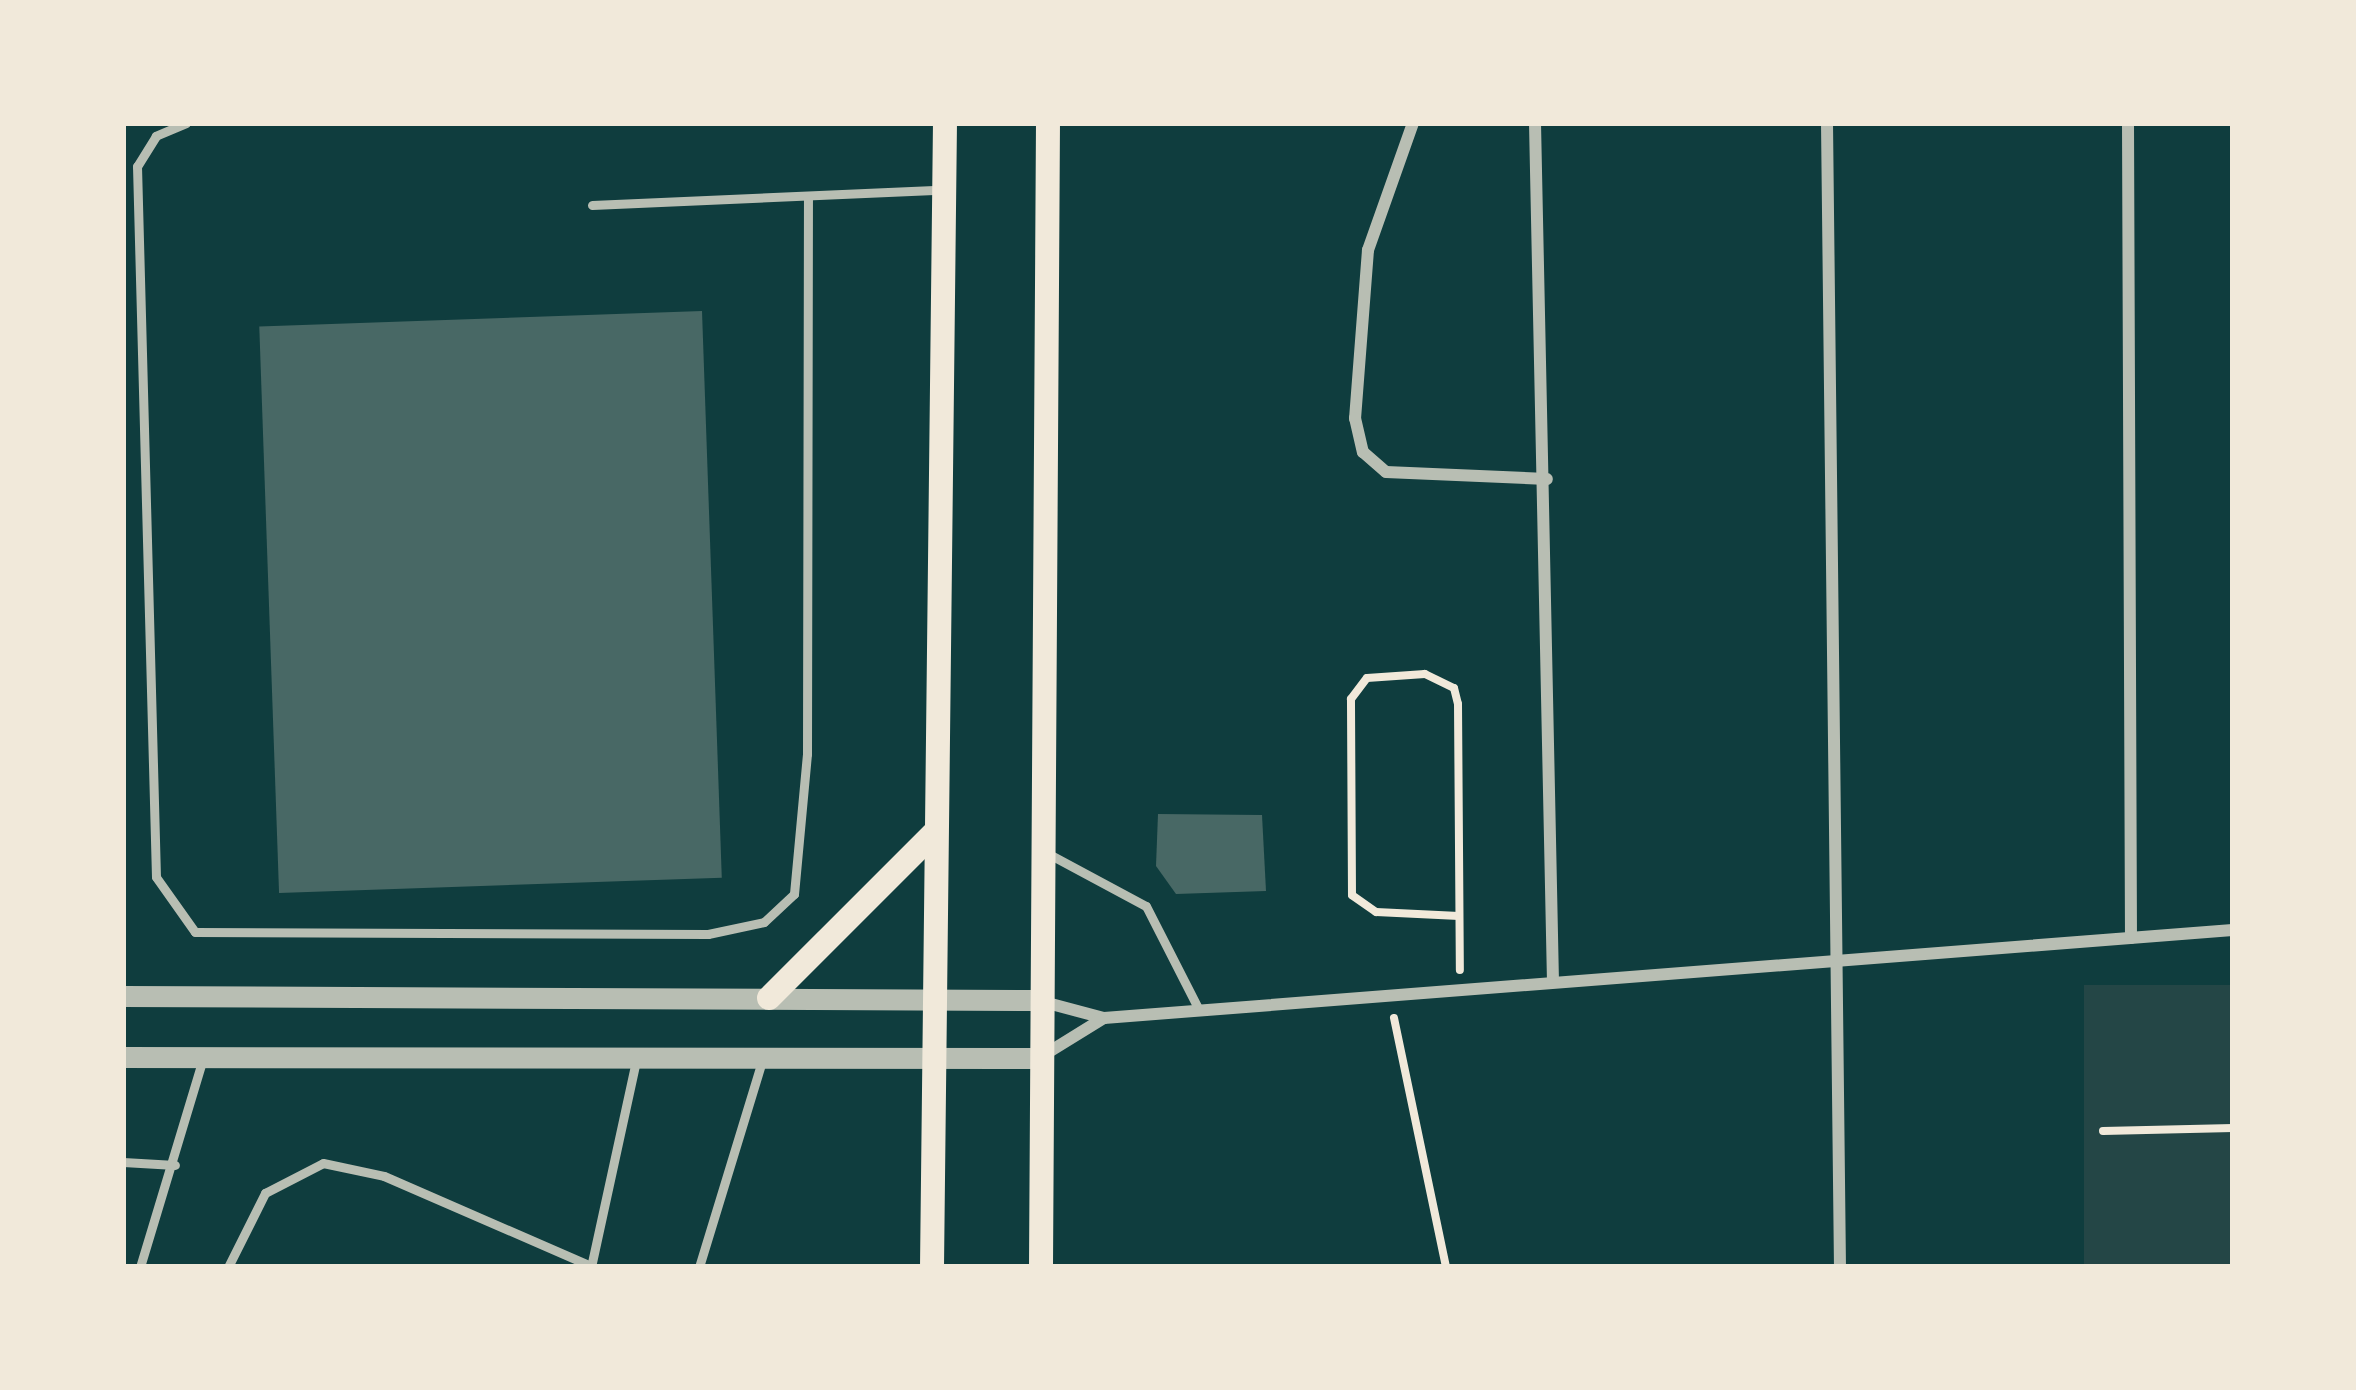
<!DOCTYPE html>
<html>
<head>
<meta charset="utf-8">
<style>
  body { margin:0 }
  #map { position:relative; width:2356px; height:1390px; overflow:hidden; background:#0f3d3e; font-family:"PT Serif",serif }
  div>[style] { position:absolute }
  [style*='--x'] { left:calc(var(--x)*1px); top:calc(var(--y)*1px); width:calc(var(--w)*1px); rotate:calc(var(--a)*1deg) }
  .green>* { inset:0; background:#244646; transform-origin:0 0 }
  .building>* { inset:0; background:#486865; transform-origin:0 0 }
  .path>* { height:8px; margin:-4px; padding:0 4px; transform-origin:4px; border-radius:4px; background:#f1e9da }
  .service>* { height:9px; margin:-4.5px; padding:0 4.5px; transform-origin:4.5px; border-radius:4.5px; background:#b8beb3 }
  .minor>* { height:12px; margin:-6px; padding:0 6px; transform-origin:6px; border-radius:6px; background:#b8beb3 }
  .tertiary>* { height:21px; margin:-10.5px; padding:0 10.5px; transform-origin:10.5px; border-radius:10.5px; background:#b8beb3 }
  .secondary>* { height:24px; margin:-12px; padding:0 12px; transform-origin:12px; border-radius:12px; background:#f1e9da }
  span { translate:-50% -50%; white-space:nowrap; text-align:center; line-height:1.15; -webkit-text-stroke:9px #f1e9da; paint-order:stroke }
  .frame { position:absolute; inset:0; border:126px solid #f1e9da; pointer-events:none }
</style>
</head>
<body>
<div id="map">
  <div class="green">
    <div style="left:2233px;top:985px;width:282px;height:149px;rotate:90deg"></div>
  </div>
  <div class="building">
    <div style="left:702px;top:311px;width:567px;height:443px;rotate:88deg"></div>
    <div style="clip-path:polygon(1158px 814px,1262px 815px,1266px 891px,1176px 894px,1156px 866px)"></div>
  </div>
  <div class="path">
    <div style="--x:1459;--y:916;--w:83;--a:-177.2"></div>
    <div style="--x:1376;--y:912;--w:29;--a:-145"></div>
    <div style="--x:1352;--y:895;--w:196;--a:-90.3"></div>
    <div style="--x:1351;--y:699;--w:26;--a:-53"></div>
    <div style="--x:1367;--y:678;--w:58;--a:-3.9"></div>
    <div style="--x:1425;--y:674;--w:32;--a:26"></div>
    <div style="--x:1454;--y:688;--w:16;--a:76"></div>
    <div style="--x:1458;--y:704;--w:266;--a:89.6"></div>
    <div style="--x:1394;--y:1018;--w:254;--a:78.2"></div>
    <div style="--x:2103;--y:1131;--w:130;--a:-1.3"></div>
  </div>
  <div class="service">
    <div style="--x:186;--y:123;--w:33;--a:157"></div>
    <div style="--x:156;--y:136;--w:36;--a:122"></div>
    <div style="--x:137;--y:166;--w:711;--a:88.47"></div>
    <div style="--x:156;--y:877;--w:67;--a:54.7"></div>
    <div style="--x:195;--y:932;--w:513;--a:0.22"></div>
    <div style="--x:708;--y:934;--w:57;--a:-12.1"></div>
    <div style="--x:764;--y:922;--w:41;--a:-43"></div>
    <div style="--x:794;--y:894;--w:141;--a:-84.7"></div>
    <div style="--x:807;--y:754;--w:558;--a:-89.9"></div>
    <div style="--x:592;--y:205;--w:348;--a:-2.5"></div>
    <div style="--x:1047;--y:853;--w:112;--a:28.2"></div>
    <div style="--x:1146;--y:906;--w:114;--a:63"></div>
    <div style="--x:123;--y:1162;--w:52;--a:3.3"></div>
    <div style="--x:140;--y:1267;--w:218;--a:-73.2"></div>
    <div style="--x:228;--y:1267;--w:83;--a:-63.4"></div>
    <div style="--x:265;--y:1193;--w:65;--a:-27.3"></div>
    <div style="--x:323;--y:1163;--w:62;--a:12"></div>
    <div style="--x:384;--y:1176;--w:226;--a:23.5"></div>
    <div style="--x:591;--y:1267;--w:211;--a:-77.7"></div>
    <div style="--x:699;--y:1267;--w:215;--a:-73"></div>
  </div>
  <div class="minor">
    <div style="--x:1413;--y:123;--w:135;--a:109.5"></div>
    <div style="--x:1368;--y:250;--w:169;--a:94.4"></div>
    <div style="--x:1355;--y:418;--w:35;--a:77"></div>
    <div style="--x:1363;--y:452;--w:30;--a:41"></div>
    <div style="--x:1386;--y:472;--w:161;--a:2.5"></div>
    <div style="--x:1535;--y:123;--w:858;--a:88.8"></div>
    <div style="--x:1827;--y:123;--w:1144;--a:89.35"></div>
    <div style="--x:2128;--y:123;--w:815;--a:89.79"></div>
    <div style="--x:1040;--y:1001;--w:66;--a:14.9"></div>
    <div style="--x:1104;--y:1018;--w:1132;--a:-4.46"></div>
    <div style="--x:1044;--y:1055;--w:70;--a:-31.7"></div>
  </div>
  <div class="tertiary">
    <div style="--x:123;--y:996;--w:915;--a:0.25"></div>
    <div style="--x:123;--y:1057;--w:916;--a:0.06"></div>
  </div>
  <div class="secondary">
    <div style="--x:769;--y:998;--w:233;--a:-45"></div>
    <div style="--x:932;--y:1267;--w:1144;--a:-89.35"></div>
    <div style="--x:1041;--y:1267;--w:1144;--a:-89.65"></div>
  </div>
  <div class="frame"></div>
</div>
</body>
</html>
